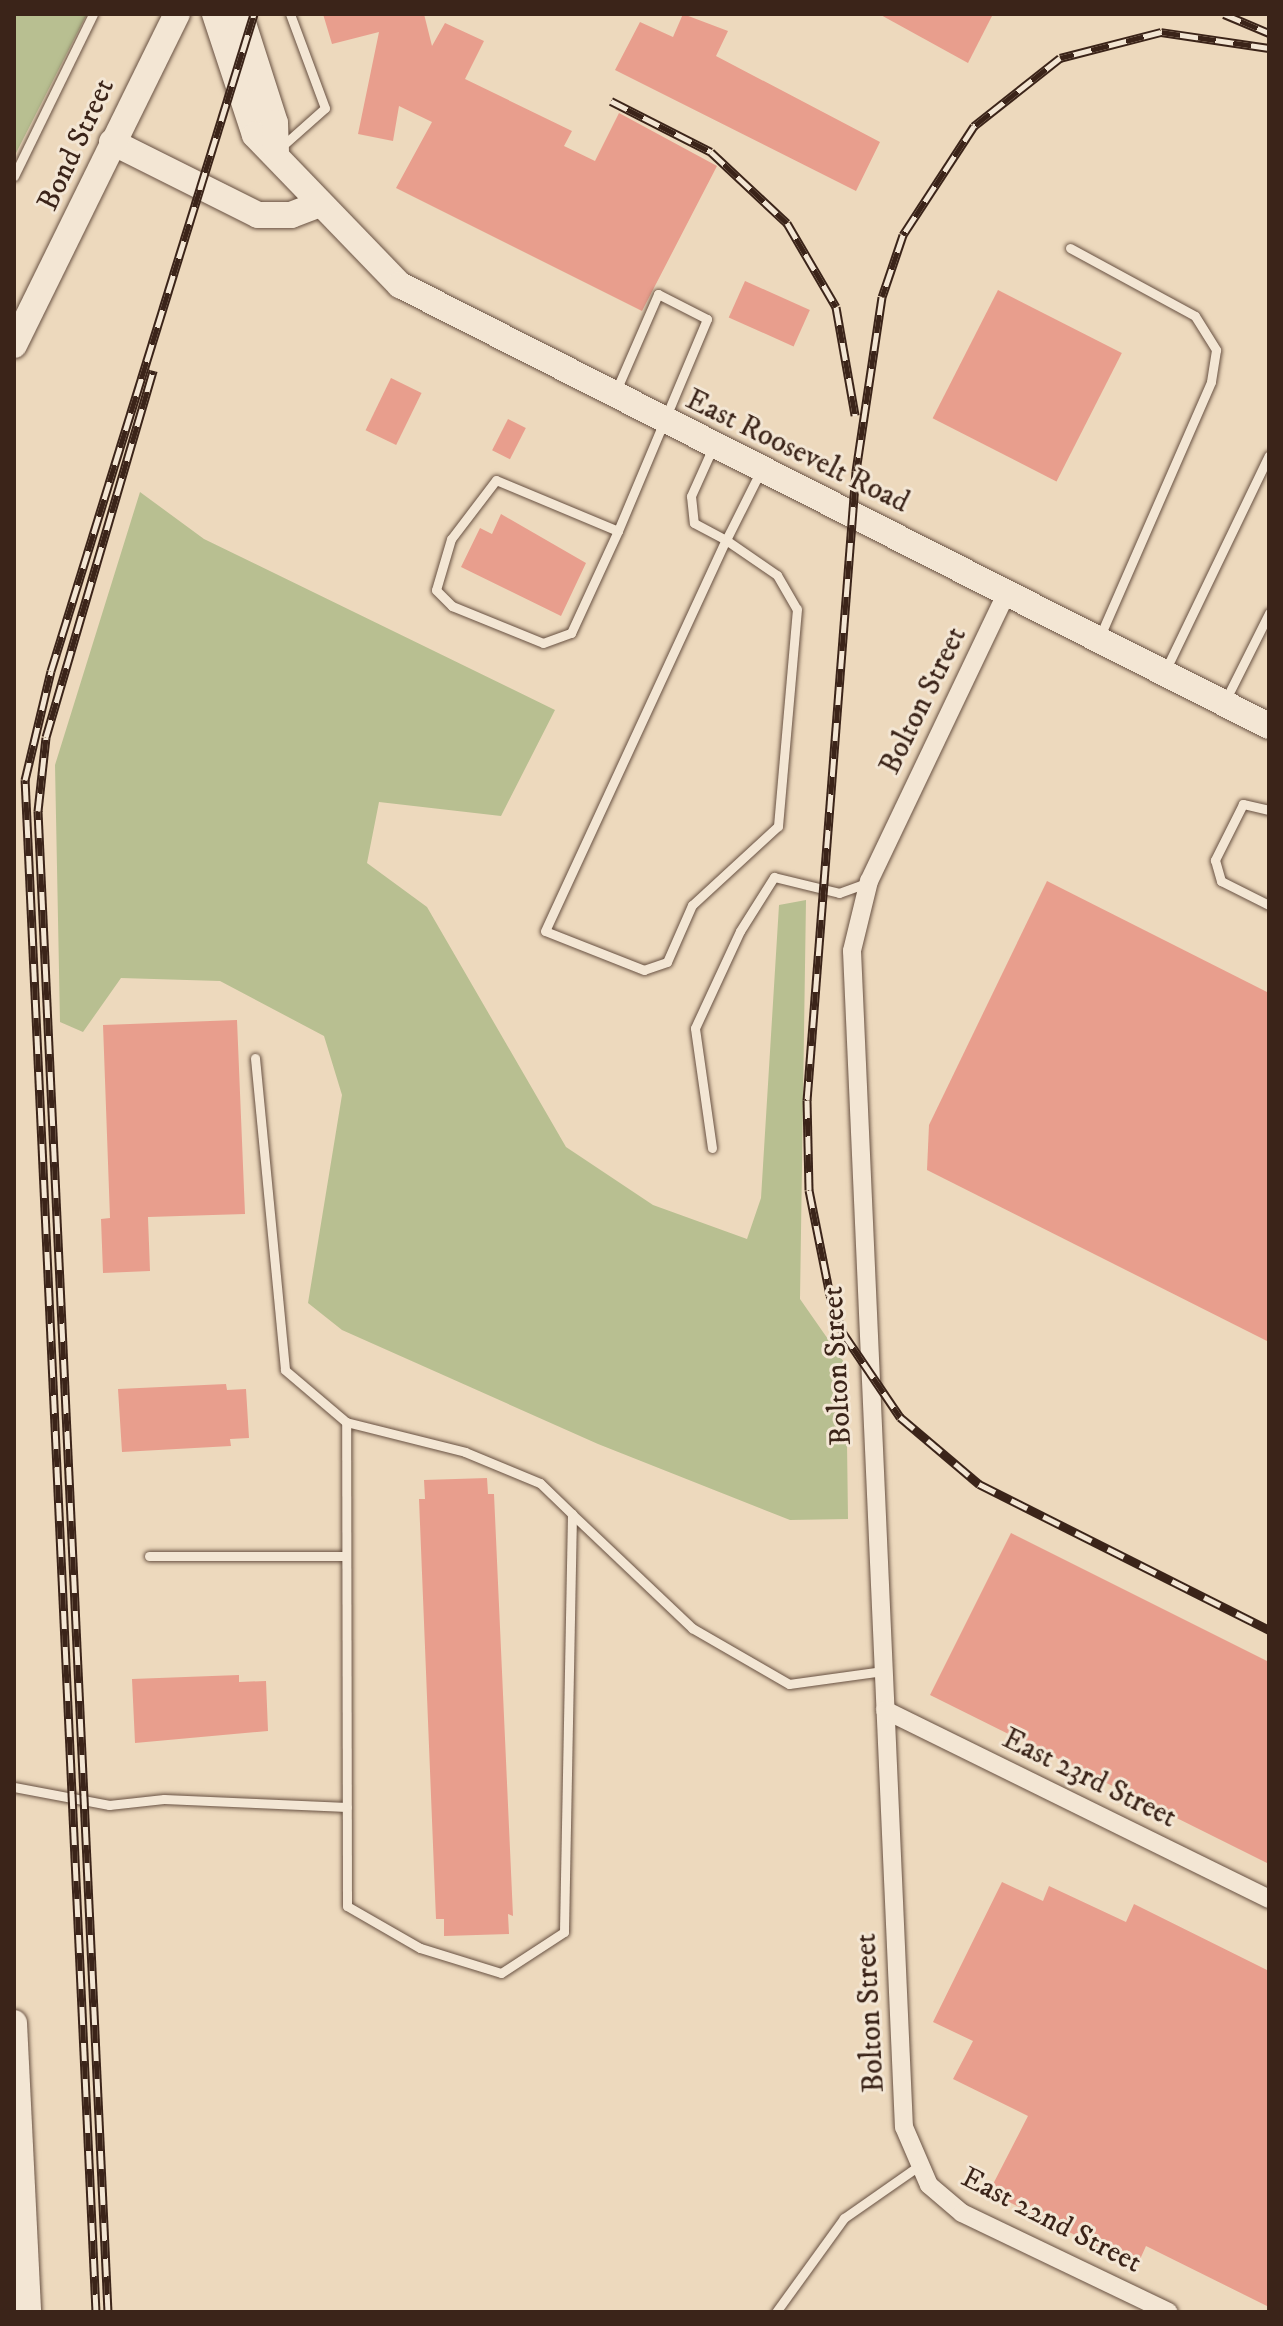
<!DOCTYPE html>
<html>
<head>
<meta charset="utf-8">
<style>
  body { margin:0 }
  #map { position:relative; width:1283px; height:2326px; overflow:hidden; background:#edd9bd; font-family:"IM FELL DW Pica",serif }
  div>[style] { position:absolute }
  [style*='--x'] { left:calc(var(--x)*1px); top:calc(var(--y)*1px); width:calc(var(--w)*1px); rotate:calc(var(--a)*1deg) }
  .green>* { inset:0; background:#b8bf91 }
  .building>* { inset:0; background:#e89e8d; transform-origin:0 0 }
  .roads { filter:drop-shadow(0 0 2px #685142) drop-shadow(0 0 2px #685142) }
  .lane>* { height:9px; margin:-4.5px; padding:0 4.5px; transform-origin:4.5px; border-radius:4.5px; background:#f3e6d4 }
  .street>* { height:18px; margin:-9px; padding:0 9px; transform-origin:9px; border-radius:9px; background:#f3e6d4 }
  .secondary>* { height:26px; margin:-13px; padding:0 13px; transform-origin:13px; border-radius:13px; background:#f3e6d4 }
  .rail>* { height:9px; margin-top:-4.5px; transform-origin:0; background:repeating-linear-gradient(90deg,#f3e6d4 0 18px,#3b2419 0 36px); box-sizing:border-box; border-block:2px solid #3b2419 }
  span { translate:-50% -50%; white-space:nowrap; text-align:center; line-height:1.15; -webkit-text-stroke:6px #f3e6d4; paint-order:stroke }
  .street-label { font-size:30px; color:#3b2419 }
  .frame { position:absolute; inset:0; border:16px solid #3b2419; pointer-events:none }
</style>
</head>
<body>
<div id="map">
  <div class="green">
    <div style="clip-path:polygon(14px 14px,87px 14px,14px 157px)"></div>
    <div style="clip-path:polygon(140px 492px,204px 539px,555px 710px,501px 816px,379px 802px,367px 863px,427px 907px,566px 1147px,653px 1205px,747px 1239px,761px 1198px,779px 905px,806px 900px,800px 1299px,846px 1365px,848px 1519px,790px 1520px,598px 1444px,342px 1330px,308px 1303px,342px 1095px,324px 1036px,220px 981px,121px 978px,83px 1032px,60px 1022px,55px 765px)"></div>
  </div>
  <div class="building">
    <div style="clip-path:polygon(323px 14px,424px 14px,432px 46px,445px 23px,484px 41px,465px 79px,572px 131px,564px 146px,595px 161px,619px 113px,717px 166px,642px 311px,396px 188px,432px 122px,399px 106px,393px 141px,358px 134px,379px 32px,332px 44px)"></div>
    <div style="clip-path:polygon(683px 14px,728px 31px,716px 56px,880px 142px,856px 191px,615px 70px,640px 22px,673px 37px)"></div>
    <div style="clip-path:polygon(879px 14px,993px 14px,968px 63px)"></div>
    <div style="left:745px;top:281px;width:71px;height:40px;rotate:24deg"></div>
    <div style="left:998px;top:290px;width:139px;height:144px;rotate:27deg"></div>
    <div style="left:391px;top:378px;width:34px;height:58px;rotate:26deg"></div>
    <div style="left:508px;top:419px;width:20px;height:35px;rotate:27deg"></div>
    <div style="clip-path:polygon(501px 514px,586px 563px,561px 616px,461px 567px,480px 528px,492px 534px)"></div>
    <div style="clip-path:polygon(1047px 881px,1269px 993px,1269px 1342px,927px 1170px,929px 1125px)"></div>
    <div style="clip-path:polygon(237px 1020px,245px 1214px,148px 1217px,150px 1271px,103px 1273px,101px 1219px,110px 1218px,103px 1025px)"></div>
    <div style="clip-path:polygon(226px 1384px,227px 1390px,246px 1389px,249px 1438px,230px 1439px,231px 1446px,122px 1452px,118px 1389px)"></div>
    <div style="clip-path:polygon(487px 1478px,488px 1494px,494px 1494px,513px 1916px,508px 1914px,509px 1934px,444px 1936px,444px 1919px,436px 1919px,419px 1499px,425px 1499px,424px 1480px)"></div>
    <div style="clip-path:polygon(1011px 1533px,1269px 1662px,1269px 1864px,930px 1695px)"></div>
    <div style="clip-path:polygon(239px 1675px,239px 1682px,266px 1681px,268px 1731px,135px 1743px,132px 1679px)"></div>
    <div style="clip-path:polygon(1002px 1882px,1043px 1901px,1049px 1886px,1126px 1922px,1134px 1904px,1269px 1971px,1269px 2307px,1146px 2246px,1137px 2266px,989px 2192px,1028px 2116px,953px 2079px,973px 2041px,933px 2022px)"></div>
  </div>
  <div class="roads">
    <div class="lane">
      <div style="--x:280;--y:148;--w:60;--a:-41.6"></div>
      <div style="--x:325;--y:108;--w:100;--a:-110.4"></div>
      <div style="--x:14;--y:176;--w:180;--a:-64"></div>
      <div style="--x:1070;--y:248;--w:142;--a:28.5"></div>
      <div style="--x:1195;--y:316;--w:40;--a:58"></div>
      <div style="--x:1216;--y:350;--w:32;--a:99"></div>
      <div style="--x:1211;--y:382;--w:277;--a:113.6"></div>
      <div style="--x:615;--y:393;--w:108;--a:-66.5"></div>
      <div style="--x:658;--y:294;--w:55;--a:27"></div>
      <div style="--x:707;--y:319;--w:230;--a:112.8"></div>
      <div style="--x:618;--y:531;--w:132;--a:-157.3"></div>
      <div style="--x:496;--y:480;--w:74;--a:127.3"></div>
      <div style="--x:451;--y:539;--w:53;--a:106.4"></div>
      <div style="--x:436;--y:590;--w:23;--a:45"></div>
      <div style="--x:452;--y:606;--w:98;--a:22.1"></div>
      <div style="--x:543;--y:643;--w:30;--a:-20"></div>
      <div style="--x:571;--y:633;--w:112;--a:-65.3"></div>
      <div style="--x:713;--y:447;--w:54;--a:114.2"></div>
      <div style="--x:691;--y:496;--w:27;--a:84"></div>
      <div style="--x:694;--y:523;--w:36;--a:28"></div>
      <div style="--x:726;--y:540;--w:62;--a:34.5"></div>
      <div style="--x:777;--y:575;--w:39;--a:60"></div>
      <div style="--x:797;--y:609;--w:218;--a:95"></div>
      <div style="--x:778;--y:826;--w:117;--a:137.4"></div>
      <div style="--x:692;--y:905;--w:62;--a:113.7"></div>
      <div style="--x:667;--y:962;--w:24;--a:161"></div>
      <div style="--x:644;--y:970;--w:106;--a:-158.5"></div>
      <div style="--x:545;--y:931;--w:431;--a:-65.2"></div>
      <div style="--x:726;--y:540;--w:76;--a:-63.4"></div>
      <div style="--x:1166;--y:669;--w:237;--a:-64.3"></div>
      <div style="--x:1224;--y:703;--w:101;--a:-63.4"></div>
      <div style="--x:1269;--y:810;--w:27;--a:-167"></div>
      <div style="--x:1243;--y:804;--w:63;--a:116.6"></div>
      <div style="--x:1215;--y:860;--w:22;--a:74"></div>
      <div style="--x:1221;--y:881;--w:54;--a:26.6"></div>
      <div style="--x:255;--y:1058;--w:313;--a:84.5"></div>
      <div style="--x:285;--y:1370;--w:80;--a:40.4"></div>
      <div style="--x:712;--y:1148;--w:121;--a:-98.1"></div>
      <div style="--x:695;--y:1028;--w:107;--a:-65.1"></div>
      <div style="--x:740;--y:931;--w:64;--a:-57.8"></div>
      <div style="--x:774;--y:877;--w:67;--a:13.8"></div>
      <div style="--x:839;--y:893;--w:30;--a:-20"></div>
      <div style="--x:572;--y:1514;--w:418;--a:91.1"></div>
      <div style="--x:564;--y:1932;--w:75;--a:146.9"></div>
      <div style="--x:501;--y:1973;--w:85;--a:-162.8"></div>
      <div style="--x:420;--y:1948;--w:84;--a:-150.1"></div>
      <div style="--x:347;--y:1906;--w:484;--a:-90.1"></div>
      <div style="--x:346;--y:1422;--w:123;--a:14.1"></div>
      <div style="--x:465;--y:1452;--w:81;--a:22.5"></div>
      <div style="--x:540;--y:1483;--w:45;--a:44.1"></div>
      <div style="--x:572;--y:1514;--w:166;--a:43.5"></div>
      <div style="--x:692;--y:1628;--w:112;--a:30"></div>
      <div style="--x:789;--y:1684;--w:95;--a:-7.9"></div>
      <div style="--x:149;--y:1556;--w:197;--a:0"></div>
      <div style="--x:14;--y:1787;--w:97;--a:10.7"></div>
      <div style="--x:109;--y:1805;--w:55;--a:-6.2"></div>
      <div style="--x:164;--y:1799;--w:183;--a:2.5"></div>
      <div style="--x:776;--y:2312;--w:116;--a:-54.1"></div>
      <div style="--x:844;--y:2218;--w:89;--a:-34.9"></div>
    </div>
    <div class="street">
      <div style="--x:1007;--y:592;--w:320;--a:115.5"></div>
      <div style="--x:869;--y:881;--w:72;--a:103.7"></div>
      <div style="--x:852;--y:951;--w:1177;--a:87.47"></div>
      <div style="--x:904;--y:2127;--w:63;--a:66.7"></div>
      <div style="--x:929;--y:2185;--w:43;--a:40.3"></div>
      <div style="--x:962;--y:2213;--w:229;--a:25.6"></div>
      <div style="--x:885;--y:1710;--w:428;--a:26.2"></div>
    </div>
    <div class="secondary">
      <div style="--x:215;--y:14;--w:127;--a:71.7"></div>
      <div style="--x:255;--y:135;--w:209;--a:46"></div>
      <div style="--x:400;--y:285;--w:974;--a:26.91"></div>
      <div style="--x:240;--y:14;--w:114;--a:72.2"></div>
      <div style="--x:275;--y:123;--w:28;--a:88"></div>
      <div style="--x:112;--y:142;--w:163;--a:26.6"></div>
      <div style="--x:258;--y:215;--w:33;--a:0"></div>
      <div style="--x:291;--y:215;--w:30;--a:-21"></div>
      <div style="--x:14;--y:345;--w:369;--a:-63.8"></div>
      <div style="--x:14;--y:2023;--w:289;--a:87.2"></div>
    </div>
  </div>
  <div class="rail">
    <div style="--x:1224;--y:14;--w:49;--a:22.9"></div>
    <div style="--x:1269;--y:48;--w:109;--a:-171.6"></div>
    <div style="--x:1161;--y:32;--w:104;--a:165.6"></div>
    <div style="--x:1060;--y:58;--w:110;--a:141.7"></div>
    <div style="--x:974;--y:126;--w:130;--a:123.1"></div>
    <div style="--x:903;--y:235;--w:65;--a:108.7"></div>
    <div style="--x:882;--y:297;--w:176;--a:98.5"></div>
    <div style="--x:856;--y:471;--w:631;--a:94.45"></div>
    <div style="--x:807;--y:1100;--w:90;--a:88.7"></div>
    <div style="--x:809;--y:1190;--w:107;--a:78.7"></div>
    <div style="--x:830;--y:1295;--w:40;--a:71.1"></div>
    <div style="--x:843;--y:1333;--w:102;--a:55.8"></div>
    <div style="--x:900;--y:1417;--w:104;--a:40.3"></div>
    <div style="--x:979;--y:1484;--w:325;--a:26.7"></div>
    <div style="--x:611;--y:101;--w:112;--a:27"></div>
    <div style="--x:711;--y:152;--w:104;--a:43.1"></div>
    <div style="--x:787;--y:223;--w:97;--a:59.7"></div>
    <div style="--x:836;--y:307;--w:110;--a:80"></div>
    <div style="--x:96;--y:2312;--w:1534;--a:-92.65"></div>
    <div style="--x:25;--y:780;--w:112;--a:-76.6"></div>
    <div style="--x:51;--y:671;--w:688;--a:-72.83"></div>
    <div style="--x:108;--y:2312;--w:1503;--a:-92.67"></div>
    <div style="--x:38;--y:811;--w:74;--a:-83.8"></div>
    <div style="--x:46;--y:737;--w:382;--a:-73.7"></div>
  </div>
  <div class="street-label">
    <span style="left:77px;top:145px;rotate:-65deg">Bond Street</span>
    <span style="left:797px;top:452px;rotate:26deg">East Roosevelt Road</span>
    <span style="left:924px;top:701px;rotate:-64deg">Bolton Street</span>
    <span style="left:838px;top:1366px;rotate:-93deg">Bolton Street</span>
    <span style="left:1089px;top:1779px;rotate:26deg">East 23rd Street</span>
    <span style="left:871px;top:2013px;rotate:-93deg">Bolton Street</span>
    <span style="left:1051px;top:2221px;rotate:27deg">East 22nd Street</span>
  </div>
  <div class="frame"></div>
</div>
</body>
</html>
